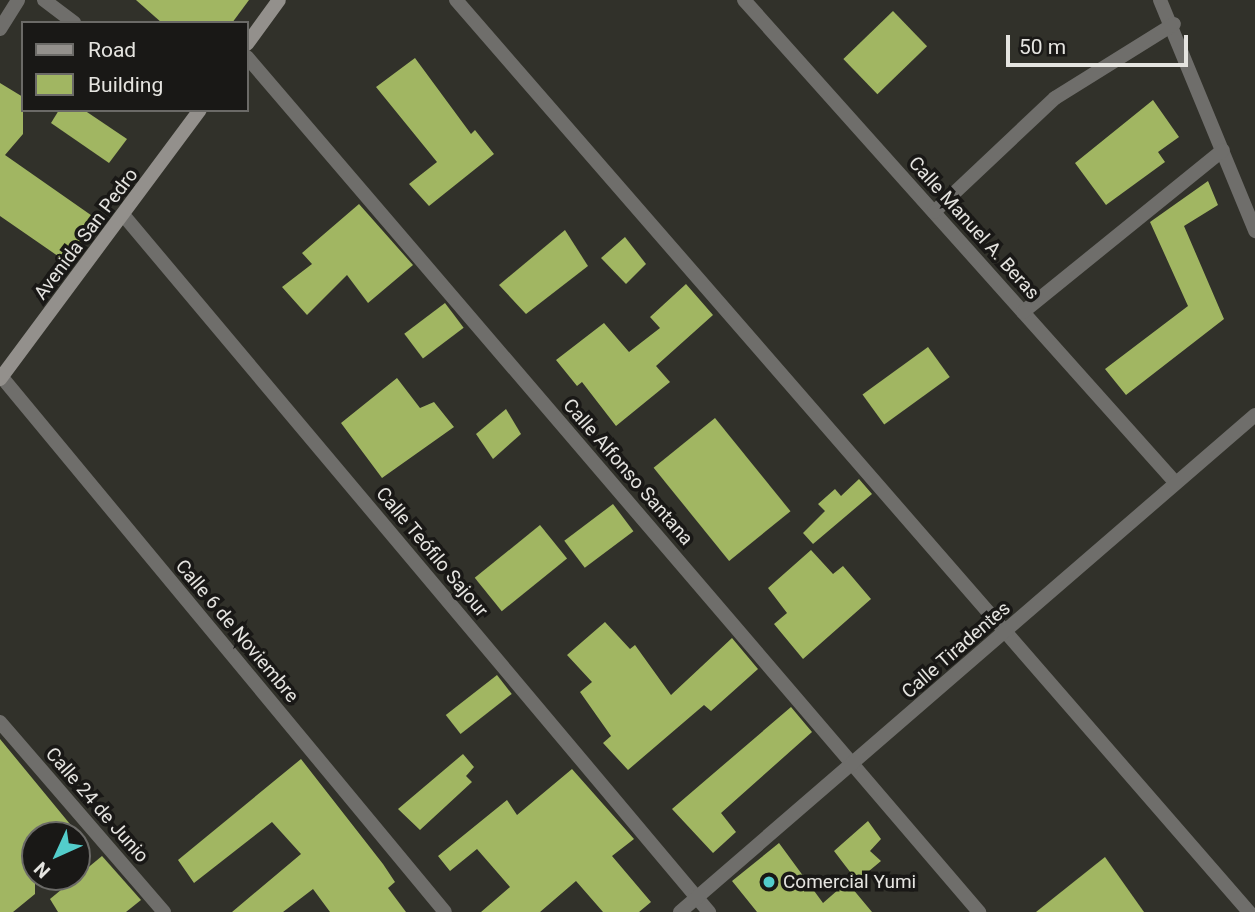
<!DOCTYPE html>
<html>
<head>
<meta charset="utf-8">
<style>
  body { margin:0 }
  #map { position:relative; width:1255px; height:912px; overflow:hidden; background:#31312a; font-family:Roboto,sans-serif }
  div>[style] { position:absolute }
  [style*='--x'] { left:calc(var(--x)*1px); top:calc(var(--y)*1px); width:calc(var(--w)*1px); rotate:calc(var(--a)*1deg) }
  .building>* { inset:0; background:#a1b662; transform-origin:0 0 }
  .street>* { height:14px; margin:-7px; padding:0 7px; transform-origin:7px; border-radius:7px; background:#6f6e6b }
  .secondary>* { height:14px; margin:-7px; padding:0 7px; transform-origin:7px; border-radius:7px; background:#93908c }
  .dots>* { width:19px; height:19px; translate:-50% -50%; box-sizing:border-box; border:4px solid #191816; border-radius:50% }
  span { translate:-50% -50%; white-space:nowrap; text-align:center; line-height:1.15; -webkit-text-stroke:7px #191816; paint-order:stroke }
  .street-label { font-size:19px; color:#e5e4e0 }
  .poi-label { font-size:19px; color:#e5e4e0 }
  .left { translate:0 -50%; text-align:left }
  .legend { position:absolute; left:21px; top:21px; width:228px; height:91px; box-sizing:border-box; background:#191816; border:2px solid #6b6a67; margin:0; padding:9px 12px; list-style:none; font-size:21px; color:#e5e4e0 }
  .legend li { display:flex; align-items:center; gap:14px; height:35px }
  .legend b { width:35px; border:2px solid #6b6a67 }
  .north { position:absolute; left:21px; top:821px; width:70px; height:70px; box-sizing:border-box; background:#191816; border:2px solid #6b6a67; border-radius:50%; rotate:225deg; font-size:19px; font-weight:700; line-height:28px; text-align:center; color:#e5e4e0 }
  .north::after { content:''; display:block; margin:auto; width:24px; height:32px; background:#53cdcb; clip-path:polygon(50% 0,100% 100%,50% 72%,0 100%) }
  .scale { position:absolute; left:1006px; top:35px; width:182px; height:32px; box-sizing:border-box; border:4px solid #e5e4e0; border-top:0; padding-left:9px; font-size:21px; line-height:24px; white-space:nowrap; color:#e5e4e0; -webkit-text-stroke:5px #191816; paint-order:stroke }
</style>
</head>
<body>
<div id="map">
  <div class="building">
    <div style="clip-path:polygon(136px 0,249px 0,232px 23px,162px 23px)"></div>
    <div style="left:893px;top:11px;width:49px;height:69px;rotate:46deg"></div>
    <div style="clip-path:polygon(415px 58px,471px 134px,475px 130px,494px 154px,429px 206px,409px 184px,437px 162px,376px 87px)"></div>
    <div style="clip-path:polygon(0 83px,23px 97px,23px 134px,5px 155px,98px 220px,68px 263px,0 216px)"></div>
    <div style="clip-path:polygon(1153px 100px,1179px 137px,1158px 152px,1165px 162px,1106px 205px,1075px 163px)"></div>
    <div style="clip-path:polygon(59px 110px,84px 110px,127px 139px,109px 163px,51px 123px)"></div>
    <div style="clip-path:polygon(1208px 181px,1218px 205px,1184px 226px,1224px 319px,1126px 395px,1105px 369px,1188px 306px,1150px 222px)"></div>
    <div style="clip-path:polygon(359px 204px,413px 265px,368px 303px,347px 275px,307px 315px,282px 287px,312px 264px,302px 253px)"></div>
    <div style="clip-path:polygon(565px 230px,588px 266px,526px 314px,499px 285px)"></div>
    <div style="clip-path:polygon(625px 237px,646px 264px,626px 284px,601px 258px)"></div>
    <div style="clip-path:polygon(686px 284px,713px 315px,656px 366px,670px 382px,616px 426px,582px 382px,577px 386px,556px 360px,604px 323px,629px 352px,660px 328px,650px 317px)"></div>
    <div style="left:445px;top:303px;width:31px;height:51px;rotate:53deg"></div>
    <div style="left:928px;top:347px;width:37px;height:81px;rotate:54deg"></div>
    <div style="clip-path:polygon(397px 378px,420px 408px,434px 402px,454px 427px,382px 478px,341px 423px)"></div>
    <div style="clip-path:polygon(506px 409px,521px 434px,493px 459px,476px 434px)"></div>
    <div style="left:715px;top:418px;width:120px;height:79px;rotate:51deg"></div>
    <div style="clip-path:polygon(859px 479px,872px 494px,813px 544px,803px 533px,825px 511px,818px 504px,835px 489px,841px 496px)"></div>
    <div style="left:613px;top:504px;width:34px;height:61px;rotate:53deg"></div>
    <div style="left:540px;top:525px;width:43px;height:84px;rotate:51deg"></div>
    <div style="clip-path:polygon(811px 550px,833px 574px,843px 566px,871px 599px,803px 659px,774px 624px,787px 613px,768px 588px)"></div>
    <div style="clip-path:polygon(605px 622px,630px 649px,635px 645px,671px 695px,732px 638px,758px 669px,711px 711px,704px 705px,628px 770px,603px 743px,611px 736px,580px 692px,592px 682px,567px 655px)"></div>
    <div style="left:497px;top:675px;width:24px;height:65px;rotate:52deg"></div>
    <div style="clip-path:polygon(791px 707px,812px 732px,721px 813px,736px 832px,713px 853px,672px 809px)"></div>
    <div style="clip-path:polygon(0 739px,79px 835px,35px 835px,35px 894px,13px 912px,0 912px)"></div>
    <div style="clip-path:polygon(463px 754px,474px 767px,466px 776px,472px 782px,420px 830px,398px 809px)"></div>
    <div style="clip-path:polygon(301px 759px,383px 864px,395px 882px,388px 888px,406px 912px,330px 912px,313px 889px,283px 912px,232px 912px,301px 854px,272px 822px,194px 883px,178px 860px)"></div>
    <div style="clip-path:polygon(572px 769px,634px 839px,612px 856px,651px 902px,639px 912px,603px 912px,576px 881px,540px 912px,481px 912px,510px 887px,477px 849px,450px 871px,438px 856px,507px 800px,517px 815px)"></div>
    <div style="clip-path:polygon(868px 821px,881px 839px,870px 851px,881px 861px,857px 881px,834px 851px)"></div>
    <div style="clip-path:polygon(779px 843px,823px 903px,847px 882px,872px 912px,757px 912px,732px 881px)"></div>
    <div style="clip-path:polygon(102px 856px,141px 900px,126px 912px,58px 912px,50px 899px)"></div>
    <div style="clip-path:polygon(1105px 857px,1144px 912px,1036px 912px)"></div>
  </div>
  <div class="street">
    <div style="--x:44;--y:0;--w:38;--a:37"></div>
    <div style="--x:456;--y:0;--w:1209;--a:48.99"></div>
    <div style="--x:744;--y:0;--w:647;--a:48.2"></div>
    <div style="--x:1160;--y:0;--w:250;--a:67.6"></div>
    <div style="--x:0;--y:29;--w:34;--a:-58"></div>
    <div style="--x:247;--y:57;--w:1126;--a:49.43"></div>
    <div style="--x:934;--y:212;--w:166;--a:-43.3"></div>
    <div style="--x:1055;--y:98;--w:140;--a:-31.9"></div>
    <div style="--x:125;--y:217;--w:908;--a:49.96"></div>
    <div style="--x:1023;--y:312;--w:257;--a:-39"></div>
    <div style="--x:0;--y:375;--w:697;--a:50.35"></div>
    <div style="--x:0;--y:722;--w:251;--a:49.2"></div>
    <div style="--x:680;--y:912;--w:760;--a:-40.84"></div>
  </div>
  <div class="secondary">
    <div style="--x:247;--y:44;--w:54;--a:-54"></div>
    <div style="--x:0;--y:379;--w:335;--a:-53.4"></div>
  </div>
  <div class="dots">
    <div style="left:769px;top:882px;background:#53cdcb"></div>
  </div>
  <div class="street-label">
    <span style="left:974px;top:228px;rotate:48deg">Calle Manuel A. Beras</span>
    <span style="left:86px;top:234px;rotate:-53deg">Avenida San Pedro</span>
    <span style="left:628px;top:472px;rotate:49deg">Calle Alfonso Santana</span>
    <span style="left:432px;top:552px;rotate:50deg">Calle Teófilo Sajour</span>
    <span style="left:237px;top:631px;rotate:50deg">Calle 6 de Noviembre</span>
    <span style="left:956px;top:650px;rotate:-41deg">Calle Tiradentes</span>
    <span style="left:97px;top:805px;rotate:49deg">Calle 24 de Junio</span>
  </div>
  <div class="poi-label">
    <span class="left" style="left:783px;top:882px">Comercial Yumi</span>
  </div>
  <ul class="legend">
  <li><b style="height:9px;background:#93908c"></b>Road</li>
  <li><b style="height:19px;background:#a1b662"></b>Building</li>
  </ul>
  <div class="north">N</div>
  <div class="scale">50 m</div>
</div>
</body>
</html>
